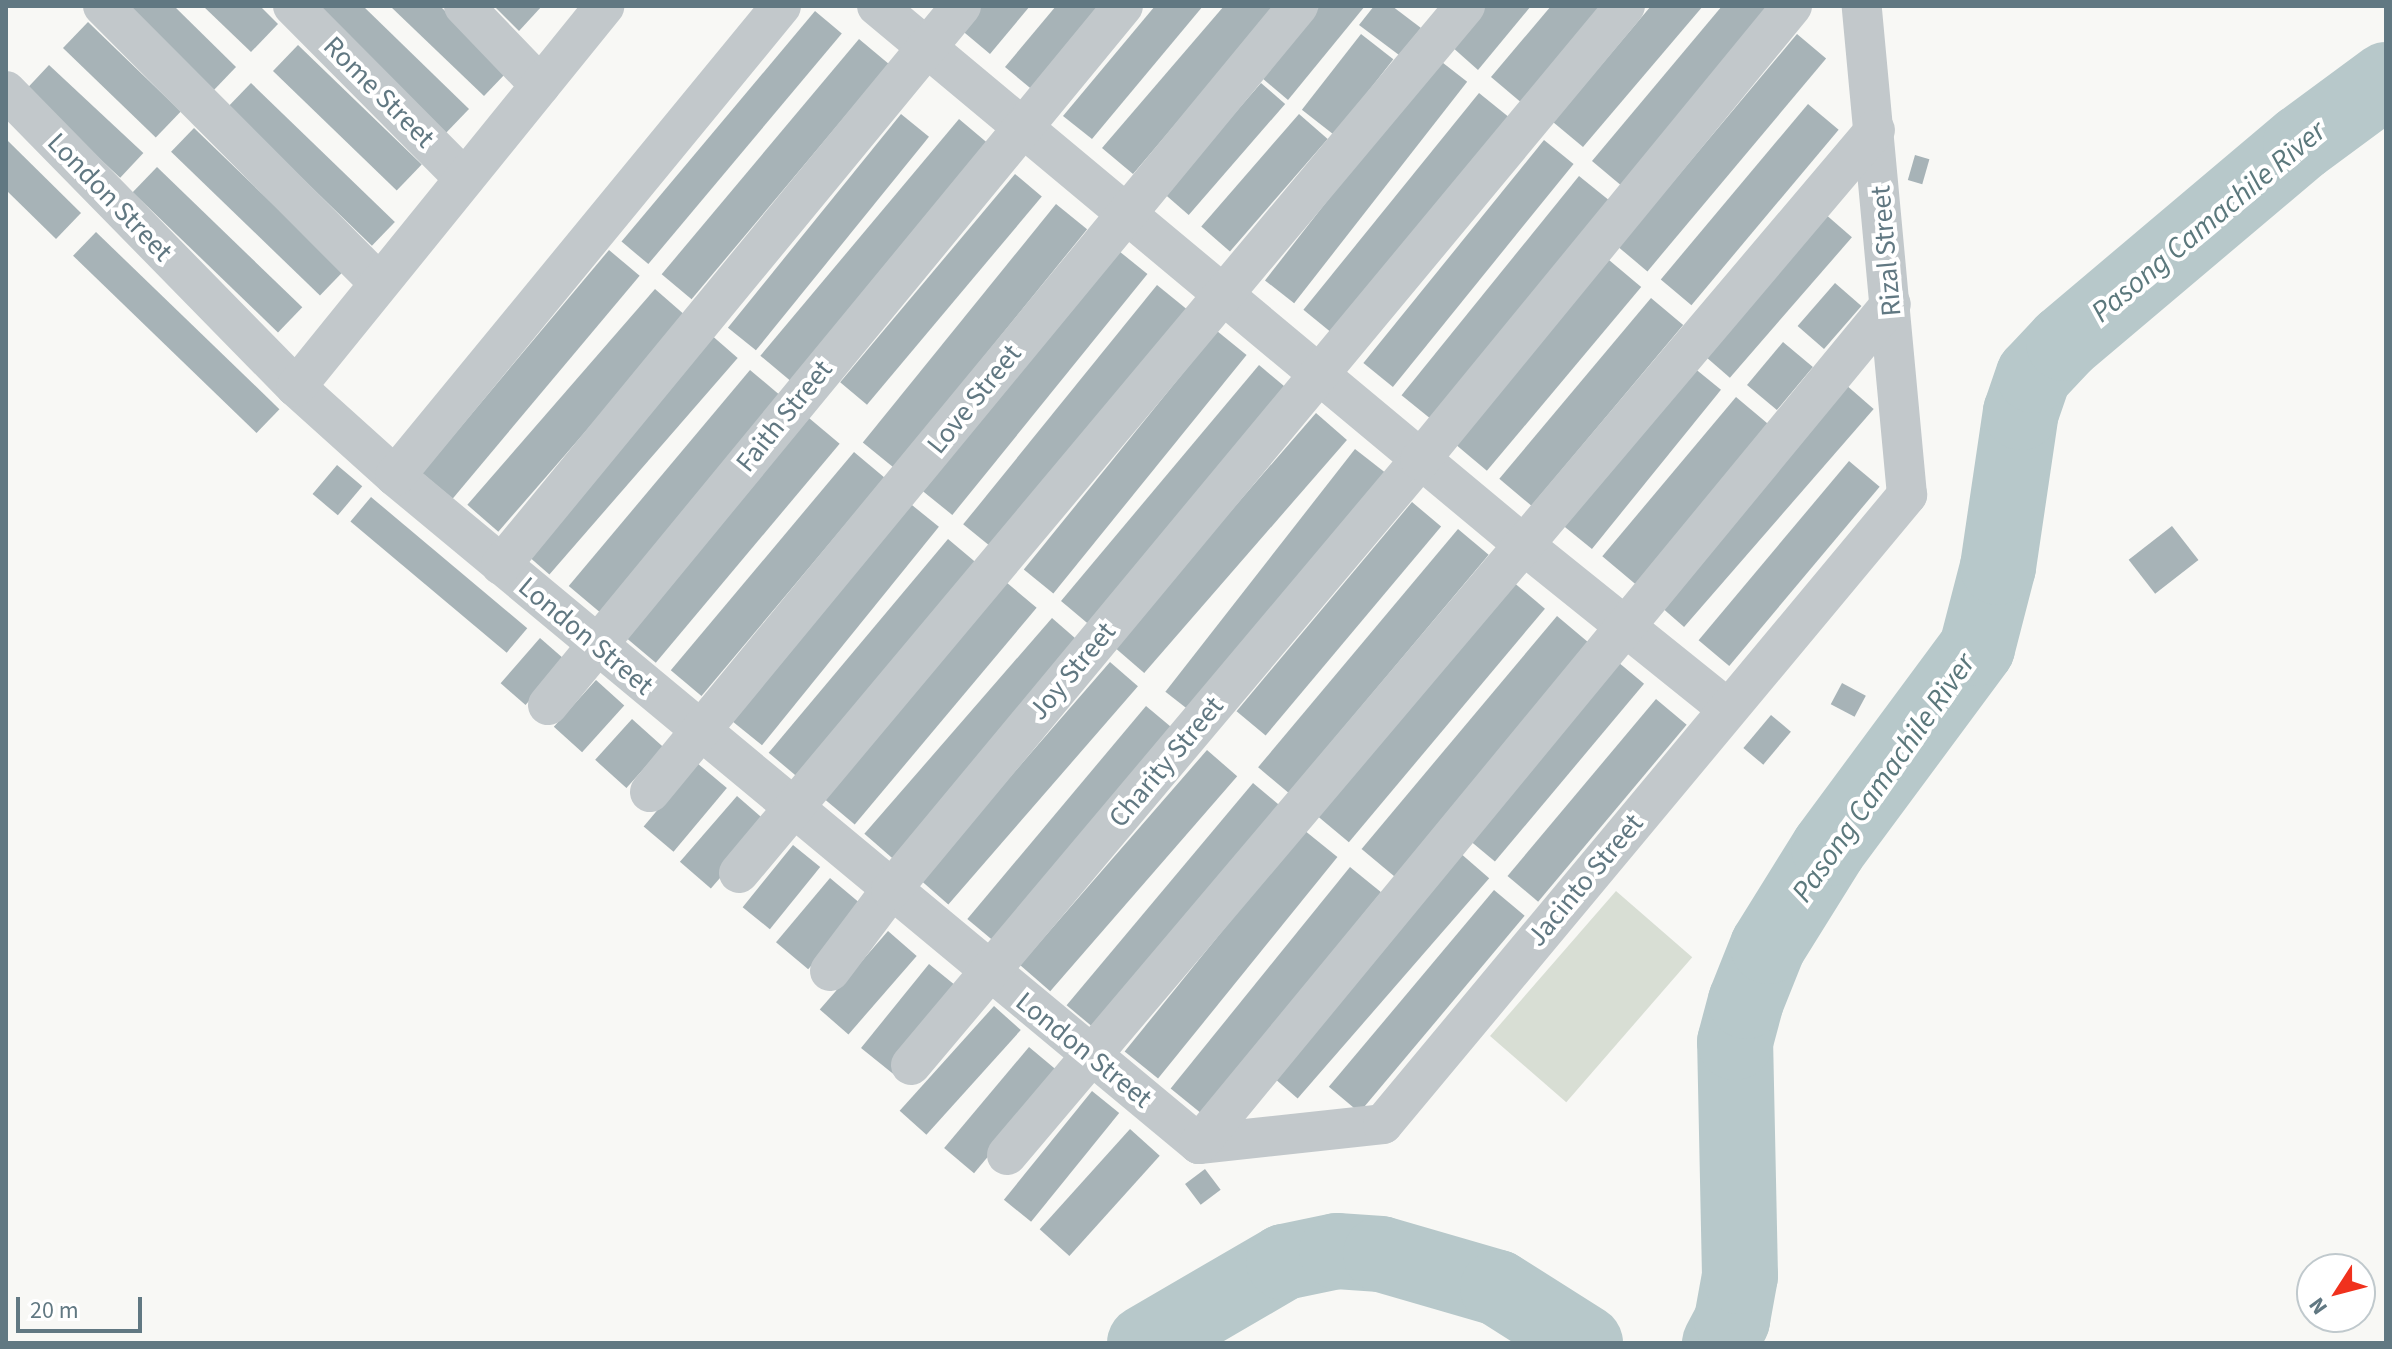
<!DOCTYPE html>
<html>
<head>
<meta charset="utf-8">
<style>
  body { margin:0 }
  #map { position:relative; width:2392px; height:1349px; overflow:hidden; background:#f8f8f5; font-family:"Source Sans 3",sans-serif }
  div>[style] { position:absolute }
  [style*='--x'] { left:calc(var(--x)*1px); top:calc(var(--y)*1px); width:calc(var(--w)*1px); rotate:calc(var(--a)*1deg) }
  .green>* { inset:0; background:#d8ded4; transform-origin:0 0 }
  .river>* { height:76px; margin:-38px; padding:0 38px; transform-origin:38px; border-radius:38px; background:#b7c8ca }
  .building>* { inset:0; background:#a7b3b7; transform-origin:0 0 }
  .street>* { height:40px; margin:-20px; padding:0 20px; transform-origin:20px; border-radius:20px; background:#c2c8cb }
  span { translate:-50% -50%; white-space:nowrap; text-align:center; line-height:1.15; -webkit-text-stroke:8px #fff; paint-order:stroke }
  .street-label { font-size:28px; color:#617882 }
  .water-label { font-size:30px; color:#5b787c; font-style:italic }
  .frame { position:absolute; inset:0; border:8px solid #617882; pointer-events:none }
  .north { position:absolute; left:2296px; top:1253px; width:80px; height:80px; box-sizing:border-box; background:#fff; border:2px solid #c0c9cd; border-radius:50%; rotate:234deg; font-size:22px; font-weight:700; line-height:32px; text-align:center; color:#617882 }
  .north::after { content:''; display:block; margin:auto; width:28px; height:36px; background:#f0311d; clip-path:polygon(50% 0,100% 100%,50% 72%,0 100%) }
  .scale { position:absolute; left:16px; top:1297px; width:126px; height:36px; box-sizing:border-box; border:4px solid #617882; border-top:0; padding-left:10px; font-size:24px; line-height:28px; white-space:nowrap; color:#617882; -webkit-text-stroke:6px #fff; paint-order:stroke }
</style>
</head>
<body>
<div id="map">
  <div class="green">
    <div style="left:1616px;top:891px;width:101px;height:192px;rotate:41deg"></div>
  </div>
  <div class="river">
    <div style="--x:1145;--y:1343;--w:161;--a:-30.2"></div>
    <div style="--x:1284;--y:1262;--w:54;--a:-11.7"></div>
    <div style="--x:1337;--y:1251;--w:44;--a:3.9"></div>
    <div style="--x:1381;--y:1254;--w:122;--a:16.2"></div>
    <div style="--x:1498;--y:1288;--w:103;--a:32.3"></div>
    <div style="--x:1720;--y:1343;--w:26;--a:-62"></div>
    <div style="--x:1732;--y:1320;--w:45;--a:-79.7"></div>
    <div style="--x:1740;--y:1276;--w:234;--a:-91.2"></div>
    <div style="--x:1735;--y:1042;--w:42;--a:-75"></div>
    <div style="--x:1746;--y:1001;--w:59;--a:-68.2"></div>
    <div style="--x:1768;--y:946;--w:115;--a:-58.1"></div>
    <div style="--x:1829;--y:848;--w:249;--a:-53.5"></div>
    <div style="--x:1977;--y:648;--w:84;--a:-75.5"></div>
    <div style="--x:1998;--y:567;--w:157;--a:-81.6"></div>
    <div style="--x:2021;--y:412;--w:39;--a:-71"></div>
    <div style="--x:2034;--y:375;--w:44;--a:-46.8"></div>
    <div style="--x:2064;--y:343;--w:310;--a:-40.2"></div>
    <div style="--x:2301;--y:143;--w:106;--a:-36.5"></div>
  </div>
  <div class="building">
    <div style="clip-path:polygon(123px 6px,174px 6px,236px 67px,212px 92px)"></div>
    <div style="clip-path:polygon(203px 6px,260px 6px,278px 24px,251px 52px)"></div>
    <div style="clip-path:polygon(318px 6px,363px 6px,469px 109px,443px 136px)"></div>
    <div style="clip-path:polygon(390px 6px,440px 6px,507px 72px,484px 96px)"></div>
    <div style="clip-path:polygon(494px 6px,542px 6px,519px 31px)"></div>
    <div style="clip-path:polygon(977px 6px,1030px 6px,990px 54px,959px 28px)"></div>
    <div style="clip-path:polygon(1056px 6px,1107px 6px,1035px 92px,1005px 67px)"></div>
    <div style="clip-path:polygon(1155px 6px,1203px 6px,1092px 139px,1063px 116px)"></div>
    <div style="clip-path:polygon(1224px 6px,1276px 6px,1133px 174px,1102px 148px)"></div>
    <div style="clip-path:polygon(1320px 6px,1365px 6px,1288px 100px,1262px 78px)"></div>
    <div style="clip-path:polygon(1374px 6px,1392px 6px,1421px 28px,1399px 55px,1359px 25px)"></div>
    <div style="clip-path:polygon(1485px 6px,1531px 6px,1478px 70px,1451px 46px)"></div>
    <div style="clip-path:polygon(1551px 6px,1606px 6px,1523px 104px,1491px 77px)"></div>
    <div style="clip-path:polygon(1651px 6px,1703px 6px,1583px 147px,1553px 122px)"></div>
    <div style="clip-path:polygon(1722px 6px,1775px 6px,1623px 187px,1592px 161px)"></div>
    <div style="left:815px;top:11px;width:35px;height:301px;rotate:40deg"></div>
    <div style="left:88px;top:22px;width:129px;height:36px;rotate:44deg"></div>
    <div style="left:1361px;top:34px;width:41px;height:96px;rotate:38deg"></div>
    <div style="left:1797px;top:34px;width:38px;height:278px;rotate:40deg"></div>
    <div style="left:859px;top:39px;width:39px;height:307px;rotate:40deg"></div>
    <div style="left:298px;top:45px;width:172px;height:36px;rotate:44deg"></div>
    <div style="left:1438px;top:59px;width:37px;height:281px;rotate:38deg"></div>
    <div style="left:49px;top:65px;width:129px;height:34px;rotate:43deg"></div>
    <div style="left:251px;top:83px;width:200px;height:33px;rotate:44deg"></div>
    <div style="left:1261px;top:83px;width:32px;height:147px;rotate:41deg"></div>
    <div style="left:1479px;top:93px;width:41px;height:279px;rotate:39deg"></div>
    <div style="left:1808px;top:104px;width:40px;height:229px;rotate:40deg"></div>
    <div style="left:901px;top:114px;width:36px;height:275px;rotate:39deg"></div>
    <div style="left:1299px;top:114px;width:38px;height:149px;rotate:41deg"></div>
    <div style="left:959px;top:119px;width:43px;height:309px;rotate:40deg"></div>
    <div style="left:194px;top:128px;width:207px;height:33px;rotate:44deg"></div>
    <div style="clip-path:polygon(6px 139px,81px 213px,56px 239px,6px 190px)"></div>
    <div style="left:1544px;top:140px;width:38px;height:287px;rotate:39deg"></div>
    <div style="left:1915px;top:155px;width:15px;height:26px;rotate:16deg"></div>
    <div style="left:157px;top:167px;width:202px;height:35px;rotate:44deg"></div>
    <div style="left:1015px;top:174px;width:35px;height:272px;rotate:40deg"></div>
    <div style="left:1579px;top:176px;width:43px;height:282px;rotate:39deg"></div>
    <div style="left:1056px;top:204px;width:40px;height:307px;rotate:39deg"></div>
    <div style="left:1824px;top:213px;width:37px;height:186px;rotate:41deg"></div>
    <div style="left:96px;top:232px;width:255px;height:33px;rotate:44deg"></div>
    <div style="left:1114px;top:247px;width:43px;height:310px;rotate:39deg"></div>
    <div style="left:609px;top:250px;width:40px;height:291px;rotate:40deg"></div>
    <div style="left:1609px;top:260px;width:42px;height:240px;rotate:40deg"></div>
    <div style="left:1835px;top:283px;width:35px;height:57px;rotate:41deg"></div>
    <div style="left:1157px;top:285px;width:38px;height:308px;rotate:39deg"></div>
    <div style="left:655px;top:289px;width:41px;height:286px;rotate:41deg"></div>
    <div style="left:1651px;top:298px;width:42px;height:236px;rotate:40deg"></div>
    <div style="left:1217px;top:331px;width:38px;height:307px;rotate:39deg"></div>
    <div style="left:709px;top:333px;width:38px;height:287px;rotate:41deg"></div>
    <div style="left:1783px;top:342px;width:39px;height:56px;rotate:40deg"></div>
    <div style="left:1259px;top:365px;width:40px;height:308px;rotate:40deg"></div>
    <div style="left:1693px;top:367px;width:36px;height:205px;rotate:39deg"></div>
    <div style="left:750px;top:370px;width:45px;height:282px;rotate:40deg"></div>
    <div style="left:1845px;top:384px;width:38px;height:289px;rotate:41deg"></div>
    <div style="left:1736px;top:397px;width:47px;height:208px;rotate:40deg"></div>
    <div style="left:1316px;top:413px;width:41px;height:309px;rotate:41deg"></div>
    <div style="left:809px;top:418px;width:40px;height:286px;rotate:40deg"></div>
    <div style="left:1355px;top:449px;width:41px;height:308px;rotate:38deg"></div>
    <div style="left:854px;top:452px;width:40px;height:285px;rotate:40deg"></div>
    <div style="left:1849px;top:461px;width:40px;height:234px;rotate:40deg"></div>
    <div style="left:337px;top:465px;width:33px;height:38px;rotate:40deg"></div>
    <div style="left:371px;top:497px;width:204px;height:32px;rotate:40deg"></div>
    <div style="left:907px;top:501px;width:41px;height:281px;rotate:39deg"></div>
    <div style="left:1412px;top:502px;width:38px;height:273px;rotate:40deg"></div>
    <div style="left:2172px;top:526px;width:43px;height:55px;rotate:52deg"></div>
    <div style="left:1458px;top:529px;width:40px;height:311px;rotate:40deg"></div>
    <div style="left:948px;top:539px;width:38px;height:279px;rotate:40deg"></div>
    <div style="left:1512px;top:581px;width:43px;height:305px;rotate:40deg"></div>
    <div style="left:1006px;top:582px;width:40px;height:283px;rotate:40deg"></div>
    <div style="left:1557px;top:616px;width:43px;height:304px;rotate:40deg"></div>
    <div style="left:1052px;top:618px;width:38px;height:286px;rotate:41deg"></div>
    <div style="left:540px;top:638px;width:33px;height:60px;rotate:41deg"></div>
    <div style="left:1110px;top:662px;width:37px;height:289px;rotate:41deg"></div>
    <div style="left:1618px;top:662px;width:34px;height:232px;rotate:40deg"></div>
    <div style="left:596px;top:680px;width:38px;height:63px;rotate:42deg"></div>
    <div style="left:1842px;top:683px;width:27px;height:24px;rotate:28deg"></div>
    <div style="left:1656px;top:699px;width:40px;height:231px;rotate:40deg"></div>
    <div style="left:1146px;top:706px;width:39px;height:278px;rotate:40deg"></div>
    <div style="left:1771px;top:715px;width:26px;height:43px;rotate:40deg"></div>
    <div style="left:632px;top:719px;width:42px;height:55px;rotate:42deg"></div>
    <div style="left:1207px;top:750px;width:40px;height:285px;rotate:41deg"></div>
    <div style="left:697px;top:763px;width:39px;height:83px;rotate:40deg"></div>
    <div style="left:1253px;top:783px;width:40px;height:290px;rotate:40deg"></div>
    <div style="left:737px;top:796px;width:41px;height:87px;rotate:41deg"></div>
    <div style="left:1304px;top:830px;width:43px;height:285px;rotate:39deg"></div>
    <div style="left:793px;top:845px;width:35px;height:80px;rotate:39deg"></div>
    <div style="left:1459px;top:852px;width:40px;height:292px;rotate:41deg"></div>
    <div style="left:1350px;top:867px;width:40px;height:285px;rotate:39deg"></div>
    <div style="left:830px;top:878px;width:42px;height:84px;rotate:40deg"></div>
    <div style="left:1494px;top:890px;width:40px;height:257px;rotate:40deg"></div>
    <div style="left:888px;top:931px;width:38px;height:104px;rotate:41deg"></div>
    <div style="left:929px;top:964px;width:44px;height:108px;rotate:39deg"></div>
    <div style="left:994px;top:1006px;width:36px;height:141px;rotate:42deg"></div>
    <div style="left:1029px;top:1047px;width:39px;height:132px;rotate:40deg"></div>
    <div style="left:1092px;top:1091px;width:35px;height:140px;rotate:39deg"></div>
    <div style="left:1130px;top:1129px;width:40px;height:135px;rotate:42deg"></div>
    <div style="left:1205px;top:1169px;width:26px;height:25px;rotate:53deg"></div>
  </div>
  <div class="street">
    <div style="--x:103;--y:6;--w:390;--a:45.1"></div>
    <div style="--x:293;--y:6;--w:243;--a:45.2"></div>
    <div style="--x:464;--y:6;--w:110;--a:46.1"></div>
    <div style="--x:877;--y:6;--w:842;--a:39.8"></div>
    <div style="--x:1524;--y:545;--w:260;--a:38.8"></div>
    <div style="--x:6;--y:91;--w:414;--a:45.6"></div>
    <div style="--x:296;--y:387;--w:133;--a:42"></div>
    <div style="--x:395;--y:476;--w:1045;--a:39.72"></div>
    <div style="--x:296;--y:387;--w:490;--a:-51"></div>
    <div style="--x:395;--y:476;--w:608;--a:-50.6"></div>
    <div style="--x:501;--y:565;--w:724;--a:-50.55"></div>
    <div style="--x:548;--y:705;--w:905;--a:-50.56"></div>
    <div style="--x:650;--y:792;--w:1019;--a:-50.5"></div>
    <div style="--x:739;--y:873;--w:1131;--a:-50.06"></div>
    <div style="--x:830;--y:971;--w:101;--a:-53"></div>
    <div style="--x:891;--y:890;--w:1149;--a:-50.3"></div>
    <div style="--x:911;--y:1065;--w:791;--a:-49.93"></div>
    <div style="--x:1420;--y:460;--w:587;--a:-50.67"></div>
    <div style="--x:1199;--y:1144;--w:185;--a:-6.2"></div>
    <div style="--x:1383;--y:1124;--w:819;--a:-50.2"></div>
    <div style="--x:1907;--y:495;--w:491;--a:-95.3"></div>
    <div style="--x:1199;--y:1144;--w:1088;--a:-50.52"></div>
    <div style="--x:1007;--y:1155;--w:1343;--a:-49.74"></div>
  </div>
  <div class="street-label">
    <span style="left:379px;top:92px;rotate:45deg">Rome Street</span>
    <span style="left:110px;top:197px;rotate:46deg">London Street</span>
    <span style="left:1886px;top:251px;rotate:-95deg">Rizal Street</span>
    <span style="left:974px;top:399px;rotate:-51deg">Love Street</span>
    <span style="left:784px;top:416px;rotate:-51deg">Faith Street</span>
    <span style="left:586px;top:636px;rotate:40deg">London Street</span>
    <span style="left:1072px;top:671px;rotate:-50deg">Joy Street</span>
    <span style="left:1166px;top:762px;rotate:-50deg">Charity Street</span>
    <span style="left:1585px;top:880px;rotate:-50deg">Jacinto Street</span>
    <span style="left:1084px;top:1050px;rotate:39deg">London Street</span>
  </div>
  <div class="water-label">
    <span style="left:2209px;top:222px;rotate:-40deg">Pasong Camachile River</span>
    <span style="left:1884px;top:778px;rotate:-55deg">Pasong Camachile River</span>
  </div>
  <div class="frame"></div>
  <div class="north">N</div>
  <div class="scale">20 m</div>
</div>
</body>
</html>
